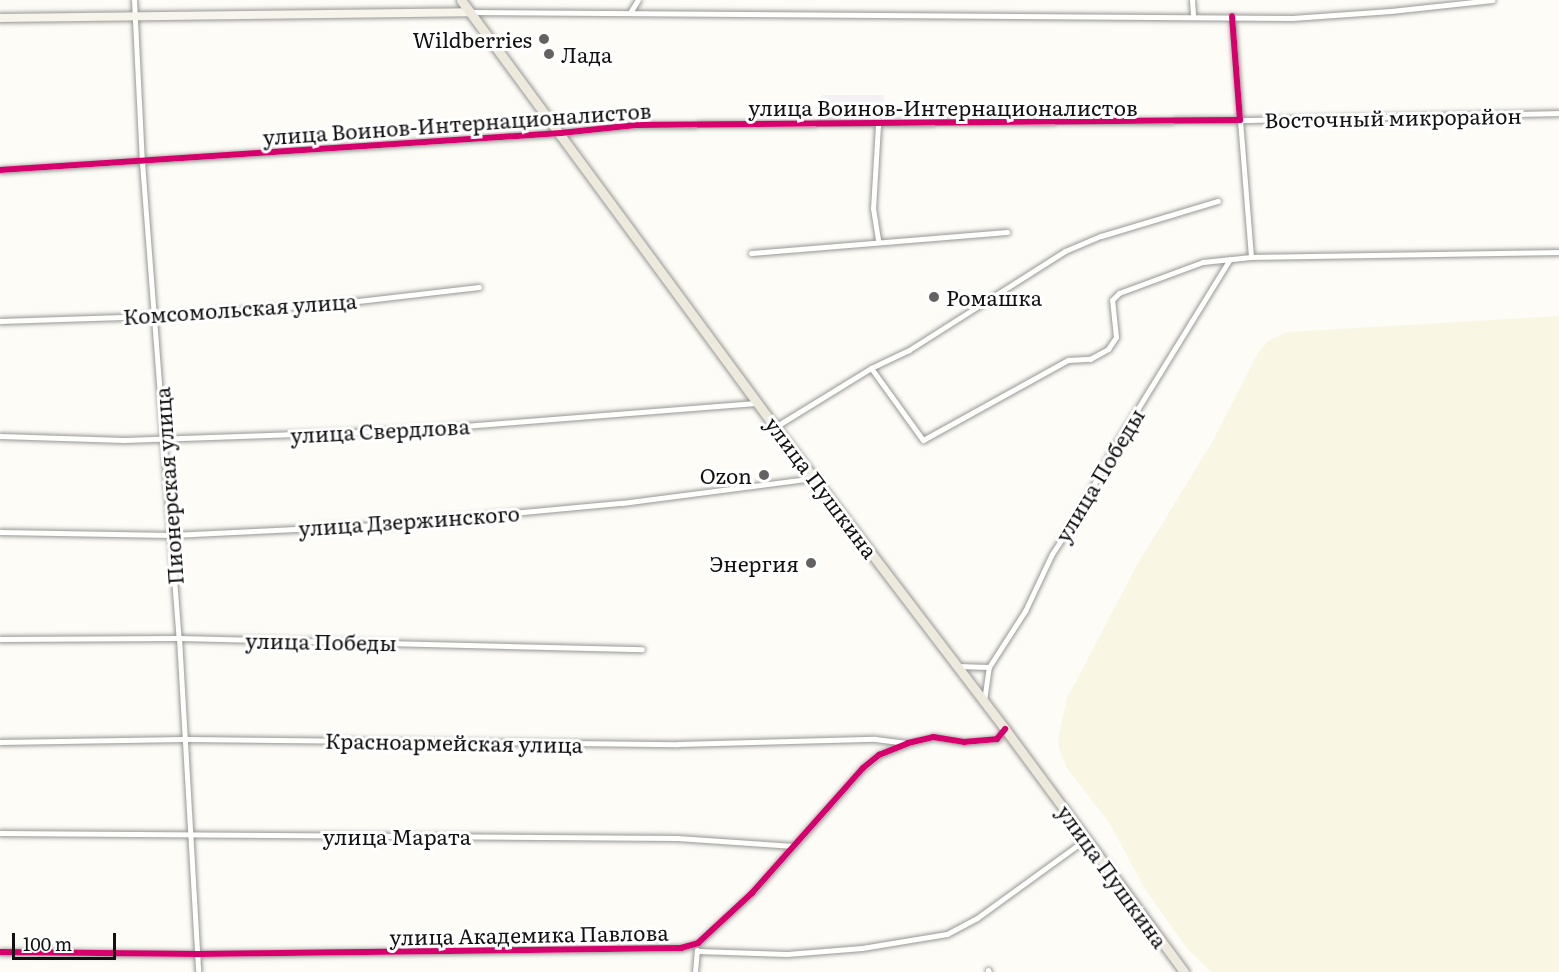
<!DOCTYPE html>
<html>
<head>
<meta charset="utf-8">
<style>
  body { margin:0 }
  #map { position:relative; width:1559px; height:972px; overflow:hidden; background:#fdfcf7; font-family:Literata,serif }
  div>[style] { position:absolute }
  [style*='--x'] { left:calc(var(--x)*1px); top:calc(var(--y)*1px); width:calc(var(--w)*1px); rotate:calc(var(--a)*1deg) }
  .industrial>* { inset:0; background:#f5f0f3; transform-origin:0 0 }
  .farmland>* { inset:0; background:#f9f7e4 }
  .roads { filter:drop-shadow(0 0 2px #979795) drop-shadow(0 0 2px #979795) }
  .street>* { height:5px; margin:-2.5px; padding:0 2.5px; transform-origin:2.5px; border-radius:2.5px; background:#fffffe }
  .secondary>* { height:8px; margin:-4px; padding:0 4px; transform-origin:4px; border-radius:4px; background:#f6f4eb }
  .primary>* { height:9px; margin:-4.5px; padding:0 4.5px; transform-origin:4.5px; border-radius:4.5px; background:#ede9dc }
  .cycleway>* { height:6px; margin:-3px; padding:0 3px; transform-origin:3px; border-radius:3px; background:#d6006c }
  .dots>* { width:16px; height:16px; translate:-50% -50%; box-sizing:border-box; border:3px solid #fff; border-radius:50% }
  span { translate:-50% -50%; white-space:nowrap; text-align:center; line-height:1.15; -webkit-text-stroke:6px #fff; paint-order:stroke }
  .poi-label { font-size:21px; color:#111 }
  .right { translate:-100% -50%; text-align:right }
  .left { translate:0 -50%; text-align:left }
  .street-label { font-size:21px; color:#111 }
  .scale { position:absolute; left:12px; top:933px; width:104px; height:27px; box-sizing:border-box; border:3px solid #111; border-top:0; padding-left:8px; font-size:18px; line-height:21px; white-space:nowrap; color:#111; -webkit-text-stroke:4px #fff; paint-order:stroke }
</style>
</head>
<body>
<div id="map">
  <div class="industrial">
    <div style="left:884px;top:95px;width:14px;height:62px;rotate:90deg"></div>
  </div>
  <div class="farmland">
    <div style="clip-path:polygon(1559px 316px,1559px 972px,1211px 972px,1186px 947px,1145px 889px,1110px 824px,1067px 768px,1059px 749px,1058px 738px,1067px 698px,1137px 565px,1212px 442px,1258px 353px,1268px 341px,1288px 332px)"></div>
  </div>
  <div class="roads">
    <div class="street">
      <div style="--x:134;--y:0;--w:162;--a:87.2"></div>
      <div style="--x:142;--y:162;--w:477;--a:85.6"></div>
      <div style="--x:179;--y:638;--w:335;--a:86.7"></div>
      <div style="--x:1192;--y:0;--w:15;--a:86"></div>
      <div style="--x:631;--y:11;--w:13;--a:-58"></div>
      <div style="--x:470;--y:12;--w:822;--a:0.42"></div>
      <div style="--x:1292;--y:18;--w:99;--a:-4"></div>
      <div style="--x:1391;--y:11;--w:102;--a:-6.2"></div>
      <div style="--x:1559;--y:113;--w:319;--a:178.7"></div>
      <div style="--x:1240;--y:120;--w:137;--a:85.4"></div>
      <div style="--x:1251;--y:257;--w:308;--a:-0.9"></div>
      <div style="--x:878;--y:125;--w:83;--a:93.4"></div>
      <div style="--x:873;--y:208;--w:33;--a:81"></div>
      <div style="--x:0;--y:170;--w:562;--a:-3.77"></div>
      <div style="--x:561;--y:133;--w:76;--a:-6"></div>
      <div style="--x:637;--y:125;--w:603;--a:-0.48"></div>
      <div style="--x:1240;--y:120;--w:104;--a:-94.4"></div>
      <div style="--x:751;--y:253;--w:257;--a:-4.7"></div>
      <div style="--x:0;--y:321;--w:154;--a:-1.9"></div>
      <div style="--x:154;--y:316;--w:178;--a:-3.9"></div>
      <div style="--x:332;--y:304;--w:148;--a:-6.6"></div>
      <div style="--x:871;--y:368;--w:89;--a:54.2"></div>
      <div style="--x:923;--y:440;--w:166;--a:-28.9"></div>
      <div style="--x:1068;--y:360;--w:22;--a:-3"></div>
      <div style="--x:1090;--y:359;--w:21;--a:-29"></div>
      <div style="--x:1108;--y:349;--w:14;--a:-56"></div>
      <div style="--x:1116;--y:337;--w:37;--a:-96"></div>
      <div style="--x:1112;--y:300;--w:10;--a:-45"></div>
      <div style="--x:1119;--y:293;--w:90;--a:-20.3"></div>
      <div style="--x:1203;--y:262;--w:48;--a:-5.9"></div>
      <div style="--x:775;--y:427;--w:113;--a:-31.6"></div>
      <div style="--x:871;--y:368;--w:42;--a:-25.3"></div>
      <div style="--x:909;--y:350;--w:185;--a:-32.4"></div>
      <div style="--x:1065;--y:251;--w:39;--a:-23"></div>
      <div style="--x:1101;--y:236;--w:122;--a:-16.7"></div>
      <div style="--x:0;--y:436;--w:124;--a:1.8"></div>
      <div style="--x:124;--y:440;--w:289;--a:-2"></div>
      <div style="--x:413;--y:430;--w:347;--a:-4.5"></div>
      <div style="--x:0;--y:532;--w:172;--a:1"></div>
      <div style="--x:172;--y:535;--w:222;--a:-2.8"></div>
      <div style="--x:394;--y:524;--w:229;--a:-5.3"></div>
      <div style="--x:622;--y:503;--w:195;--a:-7.4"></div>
      <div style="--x:0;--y:639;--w:179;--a:-0.3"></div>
      <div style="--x:179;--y:638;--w:463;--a:1.4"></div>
      <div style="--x:958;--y:666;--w:31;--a:2"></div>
      <div style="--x:989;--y:667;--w:67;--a:-57.3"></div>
      <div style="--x:1025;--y:611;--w:63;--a:-64.7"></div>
      <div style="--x:1052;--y:554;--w:48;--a:-57"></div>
      <div style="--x:1078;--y:514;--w:74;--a:-61.7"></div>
      <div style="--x:1113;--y:449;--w:223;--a:-58.4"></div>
      <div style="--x:984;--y:701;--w:34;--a:-82"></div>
      <div style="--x:0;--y:742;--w:185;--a:-0.9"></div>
      <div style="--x:185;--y:739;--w:493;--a:0.6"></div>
      <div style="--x:678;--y:744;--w:197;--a:-1.5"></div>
      <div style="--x:875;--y:739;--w:32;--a:7"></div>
      <div style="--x:0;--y:833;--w:677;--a:0.42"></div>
      <div style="--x:677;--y:838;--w:117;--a:3.9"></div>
      <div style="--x:697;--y:951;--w:90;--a:1.9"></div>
      <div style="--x:787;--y:954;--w:75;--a:-4.6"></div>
      <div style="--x:862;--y:948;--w:86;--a:-9.4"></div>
      <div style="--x:947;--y:934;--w:34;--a:-28"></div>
      <div style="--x:977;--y:918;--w:135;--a:-35.9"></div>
      <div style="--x:0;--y:952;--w:198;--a:0.6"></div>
      <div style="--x:198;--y:954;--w:483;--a:-0.7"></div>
      <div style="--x:681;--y:948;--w:18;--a:-16"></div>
      <div style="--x:698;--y:943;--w:74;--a:-42.8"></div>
      <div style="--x:752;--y:893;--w:167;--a:-48.4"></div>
      <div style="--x:863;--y:768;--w:21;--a:-39"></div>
      <div style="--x:879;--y:755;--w:31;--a:-22"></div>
      <div style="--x:908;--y:743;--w:26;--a:-13"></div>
      <div style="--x:933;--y:737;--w:31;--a:9"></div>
      <div style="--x:964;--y:742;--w:33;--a:-5"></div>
      <div style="--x:997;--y:739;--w:13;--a:-51"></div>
      <div style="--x:988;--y:970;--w:2;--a:63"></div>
      <div style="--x:695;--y:972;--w:22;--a:-85"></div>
    </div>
    <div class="secondary">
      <div style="--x:0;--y:18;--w:470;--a:-0.7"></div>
    </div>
    <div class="primary">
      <div style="--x:461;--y:0;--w:530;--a:53.67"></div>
      <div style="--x:775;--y:427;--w:380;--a:52.7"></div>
      <div style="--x:1005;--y:729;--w:302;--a:53.6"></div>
    </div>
  </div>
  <div class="cycleway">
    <div style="--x:0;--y:170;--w:562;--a:-3.77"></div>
    <div style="--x:561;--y:133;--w:76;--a:-6"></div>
    <div style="--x:637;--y:125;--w:603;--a:-0.48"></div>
    <div style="--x:1240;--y:120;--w:104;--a:-94.4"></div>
    <div style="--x:0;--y:952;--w:198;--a:0.6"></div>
    <div style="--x:198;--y:954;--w:483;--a:-0.7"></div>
    <div style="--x:681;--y:948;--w:18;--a:-16"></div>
    <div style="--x:698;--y:943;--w:74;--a:-42.8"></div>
    <div style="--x:752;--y:893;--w:167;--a:-48.4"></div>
    <div style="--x:863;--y:768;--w:21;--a:-39"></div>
    <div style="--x:879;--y:755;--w:31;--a:-22"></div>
    <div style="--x:908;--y:743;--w:26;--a:-13"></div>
    <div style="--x:933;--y:737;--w:31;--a:9"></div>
    <div style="--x:964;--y:742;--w:33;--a:-5"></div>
    <div style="--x:997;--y:739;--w:13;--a:-51"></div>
  </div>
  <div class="dots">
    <div style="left:544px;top:39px;background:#646362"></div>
    <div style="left:549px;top:54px;background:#646362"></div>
    <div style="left:934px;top:297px;background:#646362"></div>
    <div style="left:764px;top:475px;background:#646362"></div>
    <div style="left:811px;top:563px;background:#646362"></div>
  </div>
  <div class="poi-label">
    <span class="right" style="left:532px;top:39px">Wildberries</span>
    <span class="left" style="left:561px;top:54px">Лада</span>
    <span class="left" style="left:946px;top:297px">Ромашка</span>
    <span class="right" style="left:752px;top:475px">Ozon</span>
    <span class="right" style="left:799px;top:563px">Энергия</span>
  </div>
  <div class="street-label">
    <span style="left:943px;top:107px">улица Воинов-Интернационалистов</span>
    <span style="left:1393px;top:117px;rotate:-1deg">Восточный микрорайон</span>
    <span style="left:457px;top:123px;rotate:-4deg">улица Воинов-Интернационалистов</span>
    <span style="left:240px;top:308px;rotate:-4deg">Комсомольская улица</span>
    <span style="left:380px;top:430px;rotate:-3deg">улица Свердлова</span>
    <span style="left:1099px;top:475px;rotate:-59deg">улица Победы</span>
    <span style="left:168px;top:486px;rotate:-94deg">Пионерская улица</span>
    <span style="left:822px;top:487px;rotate:53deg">улица Пушкина</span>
    <span style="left:409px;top:520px;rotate:-4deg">улица Дзержинского</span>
    <span style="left:321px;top:641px;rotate:1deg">улица Победы</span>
    <span style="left:454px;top:742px;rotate:1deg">Красноармейская улица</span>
    <span style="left:397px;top:836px">улица Марата</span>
    <span style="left:1113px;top:876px;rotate:54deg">улица Пушкина</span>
    <span style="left:529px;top:934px;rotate:-1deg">улица Академика Павлова</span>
  </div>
  <div class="scale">100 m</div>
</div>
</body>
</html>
